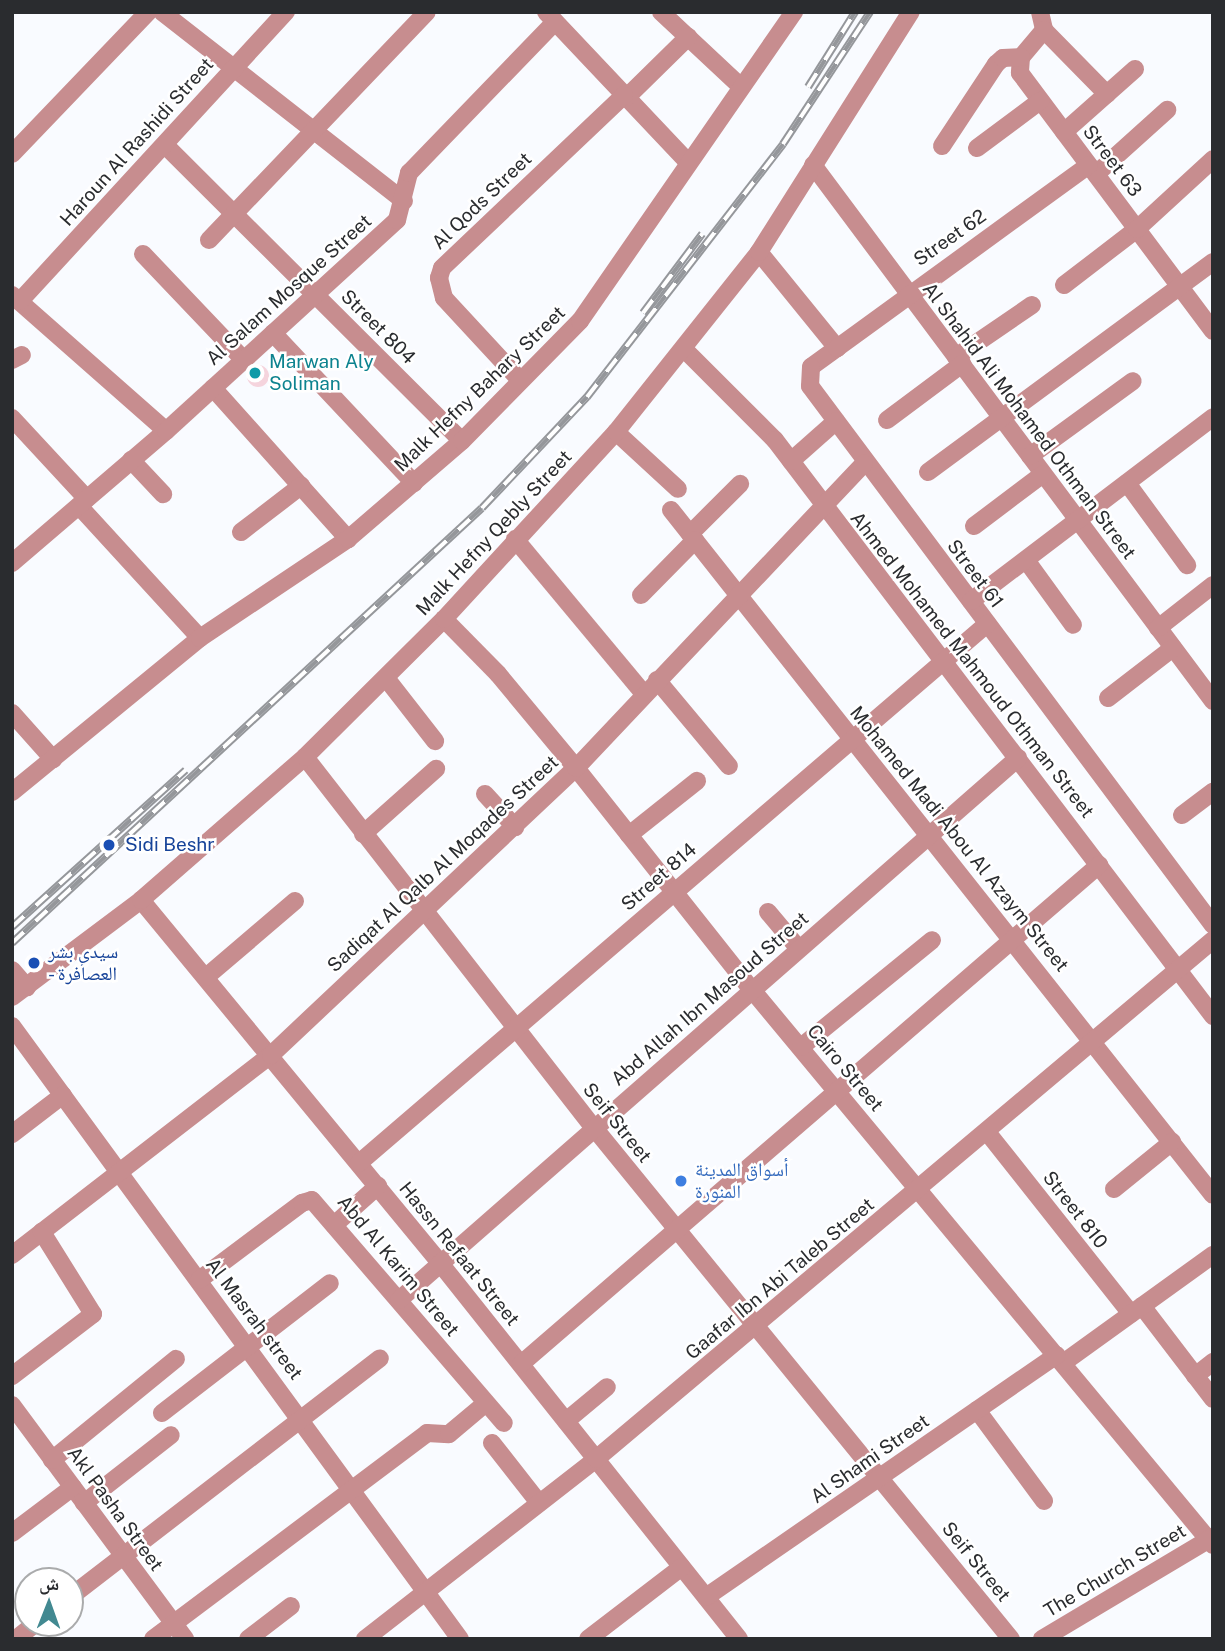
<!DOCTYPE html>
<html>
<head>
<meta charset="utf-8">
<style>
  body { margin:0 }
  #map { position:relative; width:1225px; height:1651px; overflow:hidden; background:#f9fbff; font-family:"Public Sans","Noto Naskh Arabic",sans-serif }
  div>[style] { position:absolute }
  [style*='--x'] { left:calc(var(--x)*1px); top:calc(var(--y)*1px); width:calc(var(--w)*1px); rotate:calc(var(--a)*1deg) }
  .building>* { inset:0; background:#f5d4dd }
  .round { border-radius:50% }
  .minor>* { height:18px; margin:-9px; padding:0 9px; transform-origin:9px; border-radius:9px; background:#c78d8f }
  .rail>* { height:8px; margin-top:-4px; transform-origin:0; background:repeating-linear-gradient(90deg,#fff 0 16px,#95979b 0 32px); box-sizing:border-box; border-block:2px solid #95979b }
  .dots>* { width:19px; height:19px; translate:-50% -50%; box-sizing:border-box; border:4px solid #fff; border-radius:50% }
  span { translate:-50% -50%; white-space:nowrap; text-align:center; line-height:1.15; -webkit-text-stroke:5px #fff; paint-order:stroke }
  .street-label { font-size:19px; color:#2a2c2f }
  .culture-label { font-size:19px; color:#0d838f }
  .left { translate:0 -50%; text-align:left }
  .transit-label { font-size:19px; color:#164399 }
  .shop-label { font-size:19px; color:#366cbe }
  .frame { position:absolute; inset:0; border:14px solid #2a2c2f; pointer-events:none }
  .north { position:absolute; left:14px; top:1567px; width:70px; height:70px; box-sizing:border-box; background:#fff; border:2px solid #aaabac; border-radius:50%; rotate:1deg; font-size:19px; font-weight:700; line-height:28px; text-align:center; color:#2a2c2f }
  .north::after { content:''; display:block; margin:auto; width:24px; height:32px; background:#428991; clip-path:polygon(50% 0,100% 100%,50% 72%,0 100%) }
</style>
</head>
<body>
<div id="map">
  <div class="building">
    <div class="round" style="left:247px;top:365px;width:22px;height:22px"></div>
  </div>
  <div class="minor">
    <div style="--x:162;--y:12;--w:307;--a:38"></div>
    <div style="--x:546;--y:12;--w:205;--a:46.6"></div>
    <div style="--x:661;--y:12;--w:108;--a:43.1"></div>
    <div style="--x:1040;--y:12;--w:18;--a:77"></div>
    <div style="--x:1044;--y:30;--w:35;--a:130"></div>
    <div style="--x:1021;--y:57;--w:16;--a:94"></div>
    <div style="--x:1020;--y:73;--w:322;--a:53.2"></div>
    <div style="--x:1044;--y:30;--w:90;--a:45.5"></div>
    <div style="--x:627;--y:97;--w:86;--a:-44.5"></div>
    <div style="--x:1064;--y:132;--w:95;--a:-41.6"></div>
    <div style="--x:165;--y:145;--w:419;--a:44.9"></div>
    <div style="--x:942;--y:146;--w:98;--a:-56.6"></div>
    <div style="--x:996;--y:64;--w:9;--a:-41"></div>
    <div style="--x:1003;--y:58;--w:18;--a:-3"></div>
    <div style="--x:977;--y:148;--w:79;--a:-36.7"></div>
    <div style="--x:12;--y:154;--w:197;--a:-46.2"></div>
    <div style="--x:813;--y:165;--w:669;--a:53.27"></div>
    <div style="--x:1096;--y:174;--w:96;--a:-42"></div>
    <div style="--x:209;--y:240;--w:315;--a:-46.3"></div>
    <div style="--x:759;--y:252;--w:124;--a:50.9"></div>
    <div style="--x:837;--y:348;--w:32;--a:144"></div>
    <div style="--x:811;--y:367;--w:19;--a:93"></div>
    <div style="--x:810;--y:386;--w:673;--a:53.22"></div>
    <div style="--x:143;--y:254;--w:146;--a:46.4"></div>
    <div style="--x:1064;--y:285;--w:92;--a:-37.5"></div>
    <div style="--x:1137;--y:229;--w:103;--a:-42.6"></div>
    <div style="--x:12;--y:295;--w:205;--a:41.4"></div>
    <div style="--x:20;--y:301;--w:393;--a:-47.4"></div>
    <div style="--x:273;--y:333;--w:206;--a:46.8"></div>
    <div style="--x:837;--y:348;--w:311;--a:-36"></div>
    <div style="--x:685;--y:350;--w:127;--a:45"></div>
    <div style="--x:775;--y:440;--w:724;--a:52.75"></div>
    <div style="--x:956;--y:357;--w:92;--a:-34.4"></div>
    <div style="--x:12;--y:360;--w:11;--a:-27"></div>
    <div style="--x:520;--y:380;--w:112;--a:-132.8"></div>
    <div style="--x:444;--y:298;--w:21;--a:-104"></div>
    <div style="--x:439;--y:278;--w:10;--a:-73"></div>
    <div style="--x:442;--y:268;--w:251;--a:-43.5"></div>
    <div style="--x:213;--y:388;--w:203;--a:48.2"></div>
    <div style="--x:12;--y:418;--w:110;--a:47.2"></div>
    <div style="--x:887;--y:420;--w:94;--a:-36.7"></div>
    <div style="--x:616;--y:432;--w:84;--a:42.6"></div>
    <div style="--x:1030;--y:456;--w:127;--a:-36.1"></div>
    <div style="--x:131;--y:460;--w:47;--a:46.7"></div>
    <div style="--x:791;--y:461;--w:60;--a:-41.6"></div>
    <div style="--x:928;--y:472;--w:354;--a:-36.4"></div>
    <div style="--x:1127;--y:483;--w:102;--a:53.8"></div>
    <div style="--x:79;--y:506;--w:179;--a:47.5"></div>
    <div style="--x:671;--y:510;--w:873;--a:51.65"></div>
    <div style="--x:974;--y:526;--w:86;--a:-37"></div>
    <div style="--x:241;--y:532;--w:76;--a:-37.5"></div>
    <div style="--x:690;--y:534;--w:71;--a:-45"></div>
    <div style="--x:515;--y:539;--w:202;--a:50.2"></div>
    <div style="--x:1026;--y:560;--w:80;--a:54.1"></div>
    <div style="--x:12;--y:563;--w:203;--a:-40.6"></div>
    <div style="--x:166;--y:431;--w:313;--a:-42.4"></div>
    <div style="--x:397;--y:220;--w:49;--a:-75.7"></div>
    <div style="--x:409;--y:173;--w:210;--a:-46"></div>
    <div style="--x:641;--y:595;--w:77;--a:-45.5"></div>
    <div style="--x:971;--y:601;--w:304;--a:-37.2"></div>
    <div style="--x:444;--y:619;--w:77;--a:45.5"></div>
    <div style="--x:498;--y:674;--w:122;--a:50.3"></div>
    <div style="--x:576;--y:768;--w:285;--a:51.6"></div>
    <div style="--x:753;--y:991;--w:720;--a:50.3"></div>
    <div style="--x:1158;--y:628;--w:70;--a:-38"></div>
    <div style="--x:386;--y:678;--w:80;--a:52.1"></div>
    <div style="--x:657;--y:680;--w:112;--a:50.1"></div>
    <div style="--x:1108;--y:698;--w:82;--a:-37.6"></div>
    <div style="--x:12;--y:713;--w:62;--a:48.3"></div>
    <div style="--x:305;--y:757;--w:472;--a:52.1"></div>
    <div style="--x:595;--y:1129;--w:658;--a:50.8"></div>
    <div style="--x:12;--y:792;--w:243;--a:-39.3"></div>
    <div style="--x:200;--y:638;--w:178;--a:-33.8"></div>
    <div style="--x:348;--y:539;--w:150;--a:-40.7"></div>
    <div style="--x:462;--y:441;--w:168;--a:-45.5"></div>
    <div style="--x:580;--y:321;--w:376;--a:-55.3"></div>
    <div style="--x:485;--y:794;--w:45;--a:47.7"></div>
    <div style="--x:1182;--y:815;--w:39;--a:-37"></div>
    <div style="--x:363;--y:834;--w:98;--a:-41.7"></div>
    <div style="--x:629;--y:835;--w:87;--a:-38.5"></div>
    <div style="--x:141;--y:900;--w:470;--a:50.5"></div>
    <div style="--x:440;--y:1263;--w:480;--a:51.5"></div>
    <div style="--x:768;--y:912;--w:48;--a:50"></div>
    <div style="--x:12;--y:970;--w:23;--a:49"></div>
    <div style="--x:206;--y:977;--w:117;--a:-40.5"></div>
    <div style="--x:12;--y:997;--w:161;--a:-36.9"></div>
    <div style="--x:141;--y:900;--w:218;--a:-41.1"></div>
    <div style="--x:305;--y:757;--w:196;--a:-44.8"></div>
    <div style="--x:444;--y:619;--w:254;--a:-47.4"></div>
    <div style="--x:616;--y:432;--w:230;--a:-51.5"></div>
    <div style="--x:759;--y:252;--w:284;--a:-57.7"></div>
    <div style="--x:12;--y:1026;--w:759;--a:53.84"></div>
    <div style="--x:801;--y:1047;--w:169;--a:-39.2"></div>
    <div style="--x:987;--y:1132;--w:232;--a:51.6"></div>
    <div style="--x:12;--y:1134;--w:64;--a:-37.4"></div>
    <div style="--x:359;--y:1163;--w:828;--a:-40.64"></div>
    <div style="--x:1114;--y:1189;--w:75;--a:-39"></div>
    <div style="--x:334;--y:1225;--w:59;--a:-41.6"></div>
    <div style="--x:12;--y:1255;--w:327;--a:-37.7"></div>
    <div style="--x:271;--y:1055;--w:419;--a:-43.3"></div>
    <div style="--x:576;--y:768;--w:419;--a:-46.6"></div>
    <div style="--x:199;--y:1280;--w:129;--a:-36.8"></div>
    <div style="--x:302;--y:1203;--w:10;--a:-17"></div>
    <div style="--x:312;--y:1200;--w:294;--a:49.3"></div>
    <div style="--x:399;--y:1300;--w:823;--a:-41.21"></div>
    <div style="--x:1142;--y:1306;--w:117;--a:52.6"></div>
    <div style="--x:1063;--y:1363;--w:185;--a:-35.8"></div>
    <div style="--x:521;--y:1364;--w:764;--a:-40.8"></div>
    <div style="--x:12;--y:1376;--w:102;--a:-37.4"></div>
    <div style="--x:93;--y:1314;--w:97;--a:-121.9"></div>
    <div style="--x:1195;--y:1376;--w:23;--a:-38"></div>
    <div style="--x:12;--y:1405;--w:291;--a:53.5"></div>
    <div style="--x:977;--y:1410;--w:113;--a:53.6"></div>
    <div style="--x:162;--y:1413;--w:212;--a:-37.7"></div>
    <div style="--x:566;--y:1421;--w:53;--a:-39.7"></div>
    <div style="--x:492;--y:1443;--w:76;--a:51.9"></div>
    <div style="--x:52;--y:1460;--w:160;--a:-39.2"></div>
    <div style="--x:84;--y:1503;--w:110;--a:-38"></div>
    <div style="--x:12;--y:1533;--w:76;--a:-37"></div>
    <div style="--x:70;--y:1597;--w:391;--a:-37.6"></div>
    <div style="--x:706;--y:1597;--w:426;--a:-34.6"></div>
    <div style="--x:16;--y:1639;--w:26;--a:-39"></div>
    <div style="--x:153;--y:1639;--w:343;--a:-36.9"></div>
    <div style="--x:427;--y:1433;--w:22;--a:3"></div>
    <div style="--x:449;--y:1434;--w:48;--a:-40"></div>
    <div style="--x:248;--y:1639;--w:54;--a:-37.5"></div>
    <div style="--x:365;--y:1639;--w:293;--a:-37.9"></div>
    <div style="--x:596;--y:1459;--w:806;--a:-40.07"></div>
    <div style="--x:588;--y:1639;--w:118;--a:-37.5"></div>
    <div style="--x:1042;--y:1639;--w:199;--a:-30.8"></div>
  </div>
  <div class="rail">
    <div style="--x:808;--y:87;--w:89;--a:-57.9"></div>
    <div style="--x:643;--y:313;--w:99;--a:-53.2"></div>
    <div style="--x:12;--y:927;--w:234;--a:-42.1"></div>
    <div style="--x:12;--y:943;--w:640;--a:-42.79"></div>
    <div style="--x:482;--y:508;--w:153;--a:-46.6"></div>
    <div style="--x:587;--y:397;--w:320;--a:-52.2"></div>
    <div style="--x:783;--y:144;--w:158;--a:-56.6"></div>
  </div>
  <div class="dots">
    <div style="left:255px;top:373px;background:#0f9aa8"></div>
    <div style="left:109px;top:845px;background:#1a4fb4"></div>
    <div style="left:34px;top:963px;background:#1a4fb4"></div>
    <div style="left:681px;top:1181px;background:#3f7fe0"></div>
  </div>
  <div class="street-label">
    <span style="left:137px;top:142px;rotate:-48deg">Haroun Al Rashidi Street</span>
    <span style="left:1112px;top:161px;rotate:53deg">Street 63</span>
    <span style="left:482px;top:201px;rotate:-44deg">Al Qods Street</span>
    <span style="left:950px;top:238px;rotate:-35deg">Street 62</span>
    <span style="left:289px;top:290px;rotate:-42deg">Al Salam Mosque Street</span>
    <span style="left:378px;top:327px;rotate:45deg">Street 804</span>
    <span style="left:480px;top:389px;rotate:-44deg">Malk Hefny Bahary Street</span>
    <span style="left:1029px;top:421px;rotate:53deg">Al Shahid Ali Mohamed Othman Street</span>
    <span style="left:494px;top:533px;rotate:-47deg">Malk Hefny Qebly Street</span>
    <span style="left:975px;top:574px;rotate:53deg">Street 61</span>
    <span style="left:972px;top:665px;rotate:52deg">Ahmed Mohamed Mahmoud Othman Street</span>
    <span style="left:959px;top:839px;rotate:51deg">Mohamed Madi Abou Al Azaym Street</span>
    <span style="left:443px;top:864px;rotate:-43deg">Sadiqat Al Qalb Al Moqades Street</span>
    <span style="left:659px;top:877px;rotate:-41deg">Street 814</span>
    <span style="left:710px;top:999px;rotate:-41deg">Abd Allah Ibn Masoud Street</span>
    <span style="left:845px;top:1068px;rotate:50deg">Cairo Street</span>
    <span style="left:617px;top:1123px;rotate:51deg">Seif Street</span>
    <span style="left:1075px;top:1210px;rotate:52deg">Street 810</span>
    <span style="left:459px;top:1254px;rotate:51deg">Hassn Refaat Street</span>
    <span style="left:398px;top:1266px;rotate:50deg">Abd Al Karim Street</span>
    <span style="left:780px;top:1279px;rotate:-40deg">Gaafar Ibn Abi Taleb Street</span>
    <span style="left:254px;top:1319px;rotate:53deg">Al Masrah street</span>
    <span style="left:870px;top:1459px;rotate:-35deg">Al Shami Street</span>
    <span style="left:115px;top:1509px;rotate:54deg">Akl Pasha Street</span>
    <span style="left:976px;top:1562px;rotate:51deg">Seif Street</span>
    <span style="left:1115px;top:1571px;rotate:-31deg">The Church Street</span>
  </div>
  <div class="culture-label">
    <span class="left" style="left:269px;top:373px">Marwan Aly<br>Soliman</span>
  </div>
  <div class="transit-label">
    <span class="left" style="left:125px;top:845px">Sidi Beshr</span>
    <span class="left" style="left:48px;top:963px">سيدي بشر<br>- العصافرة</span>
  </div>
  <div class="shop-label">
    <span class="left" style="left:695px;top:1181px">أسواق المدينة<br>المنورة</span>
  </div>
  <div class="frame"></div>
  <div class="north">ش</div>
</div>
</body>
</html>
